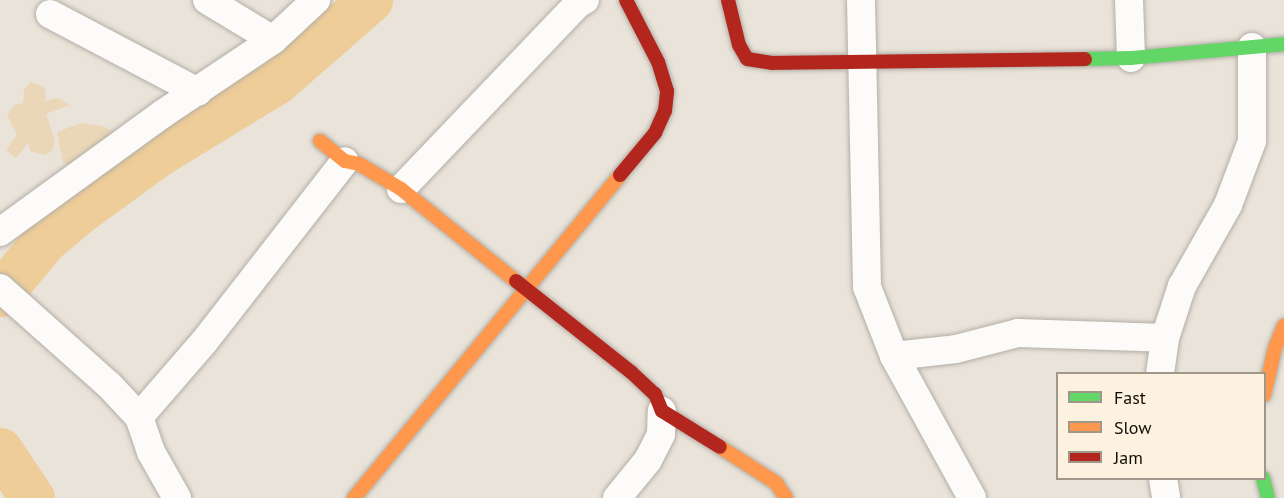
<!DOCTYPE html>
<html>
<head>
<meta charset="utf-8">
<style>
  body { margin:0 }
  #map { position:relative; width:1284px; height:498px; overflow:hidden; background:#e9e3d9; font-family:"PT Sans",sans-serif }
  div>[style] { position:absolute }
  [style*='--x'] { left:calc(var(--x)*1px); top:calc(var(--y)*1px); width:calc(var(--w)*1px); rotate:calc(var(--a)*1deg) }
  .green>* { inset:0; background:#ebd7b8 }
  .river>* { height:45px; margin:-22.5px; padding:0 22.5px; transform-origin:22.5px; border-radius:22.5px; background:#eecd98 }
  .roads { filter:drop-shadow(0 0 2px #b3aea6) drop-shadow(0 0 2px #b3aea6) }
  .street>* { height:28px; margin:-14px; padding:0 14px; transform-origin:14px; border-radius:14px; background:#fcfbf9 }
  .fast>* { height:14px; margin:-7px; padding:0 7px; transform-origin:7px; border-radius:7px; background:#63d668 }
  .slow>* { height:14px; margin:-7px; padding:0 7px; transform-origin:7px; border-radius:7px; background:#ff974d }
  .jam>* { height:14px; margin:-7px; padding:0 7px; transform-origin:7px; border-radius:7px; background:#b3261e }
  span { translate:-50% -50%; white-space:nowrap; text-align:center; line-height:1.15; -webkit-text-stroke:6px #fdf1df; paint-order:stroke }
  .legend { position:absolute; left:1056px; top:372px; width:210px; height:108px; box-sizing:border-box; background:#fdf1df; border:2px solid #9f9789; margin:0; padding:8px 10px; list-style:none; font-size:18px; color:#120f08 }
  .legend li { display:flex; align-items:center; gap:12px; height:30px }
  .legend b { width:30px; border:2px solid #9f9789 }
</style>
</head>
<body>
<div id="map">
  <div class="green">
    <div style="clip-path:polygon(30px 82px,44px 87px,46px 97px,43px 101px,58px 98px,70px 105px,46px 114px,55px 141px,53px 150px,44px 155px,30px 151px,28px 143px,16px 158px,6px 150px,17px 134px,7px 116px,14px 105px,23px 103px,24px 90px)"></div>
    <div style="clip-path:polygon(81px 123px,102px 126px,115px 132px,73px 166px,63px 163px,57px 132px)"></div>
  </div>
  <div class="river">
    <div style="--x:0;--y:294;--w:70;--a:-50.2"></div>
    <div style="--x:45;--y:240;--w:47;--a:-39.8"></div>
    <div style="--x:81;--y:210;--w:95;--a:-36"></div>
    <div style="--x:158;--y:154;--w:138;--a:-31.4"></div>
    <div style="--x:276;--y:82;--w:125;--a:-41.1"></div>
    <div style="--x:0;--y:450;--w:58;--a:56.3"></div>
  </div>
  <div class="roads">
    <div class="street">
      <div style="--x:207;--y:0;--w:77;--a:31.2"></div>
      <div style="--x:861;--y:0;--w:287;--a:88.8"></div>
      <div style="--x:867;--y:287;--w:74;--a:68.6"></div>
      <div style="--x:894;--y:356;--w:162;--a:61.2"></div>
      <div style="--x:1129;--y:0;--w:58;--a:88"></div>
      <div style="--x:50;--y:14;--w:167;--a:27.8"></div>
      <div style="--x:401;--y:189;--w:256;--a:-46.3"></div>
      <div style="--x:578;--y:4;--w:8;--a:-30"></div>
      <div style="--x:0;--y:232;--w:199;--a:-36"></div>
      <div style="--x:161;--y:115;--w:135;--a:-33.8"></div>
      <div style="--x:273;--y:40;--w:59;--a:-42.9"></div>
      <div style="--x:0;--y:288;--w:146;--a:41.7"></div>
      <div style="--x:109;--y:385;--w:44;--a:46.8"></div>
      <div style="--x:139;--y:417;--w:37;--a:71"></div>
      <div style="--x:151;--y:452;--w:53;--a:60.5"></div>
      <div style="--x:894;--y:356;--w:62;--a:-6.4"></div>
      <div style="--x:956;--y:349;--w:64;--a:-14.5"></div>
      <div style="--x:1018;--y:333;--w:147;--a:1.9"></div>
      <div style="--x:1160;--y:374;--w:36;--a:-82"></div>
      <div style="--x:1165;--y:338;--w:55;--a:-71.9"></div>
      <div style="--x:1182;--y:286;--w:93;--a:-60.4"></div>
      <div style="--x:1228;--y:205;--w:68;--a:-69.4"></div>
      <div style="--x:1252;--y:141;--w:94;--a:-90"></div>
      <div style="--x:139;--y:417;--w:99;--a:-49.1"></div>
      <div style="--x:204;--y:342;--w:229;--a:-52.1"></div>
      <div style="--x:1163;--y:478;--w:20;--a:81"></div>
      <div style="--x:617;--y:498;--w:49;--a:-50.8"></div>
      <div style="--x:648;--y:460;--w:29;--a:-63"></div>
      <div style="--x:661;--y:434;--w:23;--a:-88"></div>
    </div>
    <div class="fast">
      <div style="--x:1085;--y:59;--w:46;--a:-1.2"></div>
      <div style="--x:1131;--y:58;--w:154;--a:-5.2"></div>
      <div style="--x:1263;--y:478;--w:21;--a:76"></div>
    </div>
    <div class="slow">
      <div style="--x:320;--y:141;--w:32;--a:39"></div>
      <div style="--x:345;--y:161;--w:14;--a:12"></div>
      <div style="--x:359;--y:164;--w:49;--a:30.8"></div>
      <div style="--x:401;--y:189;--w:147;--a:38.7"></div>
      <div style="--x:1264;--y:395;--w:48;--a:-76.8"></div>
      <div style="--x:1275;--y:348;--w:24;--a:-68"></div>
      <div style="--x:720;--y:447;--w:67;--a:32.7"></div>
      <div style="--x:776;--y:483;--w:18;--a:56"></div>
      <div style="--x:354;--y:498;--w:418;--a:-50.5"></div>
    </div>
    <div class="jam">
      <div style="--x:728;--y:0;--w:46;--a:76.3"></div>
      <div style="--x:739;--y:45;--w:16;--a:60"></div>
      <div style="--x:747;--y:59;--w:25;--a:9"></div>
      <div style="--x:772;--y:63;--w:313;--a:-0.7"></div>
      <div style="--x:620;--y:175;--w:55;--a:-50.2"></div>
      <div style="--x:655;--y:133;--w:24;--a:-66"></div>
      <div style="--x:665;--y:111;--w:20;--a:-84"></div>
      <div style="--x:667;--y:91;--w:30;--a:-107"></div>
      <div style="--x:658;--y:62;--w:70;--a:-117.3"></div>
      <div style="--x:516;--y:281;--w:147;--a:38.4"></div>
      <div style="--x:631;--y:372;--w:33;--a:43"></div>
      <div style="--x:655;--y:394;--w:18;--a:68"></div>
      <div style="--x:662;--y:411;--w:68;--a:31.8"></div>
    </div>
  </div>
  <ul class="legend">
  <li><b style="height:8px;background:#63d668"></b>Fast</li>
  <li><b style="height:8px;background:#ff974d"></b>Slow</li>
  <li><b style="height:8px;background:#b3261e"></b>Jam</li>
  </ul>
</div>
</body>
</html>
